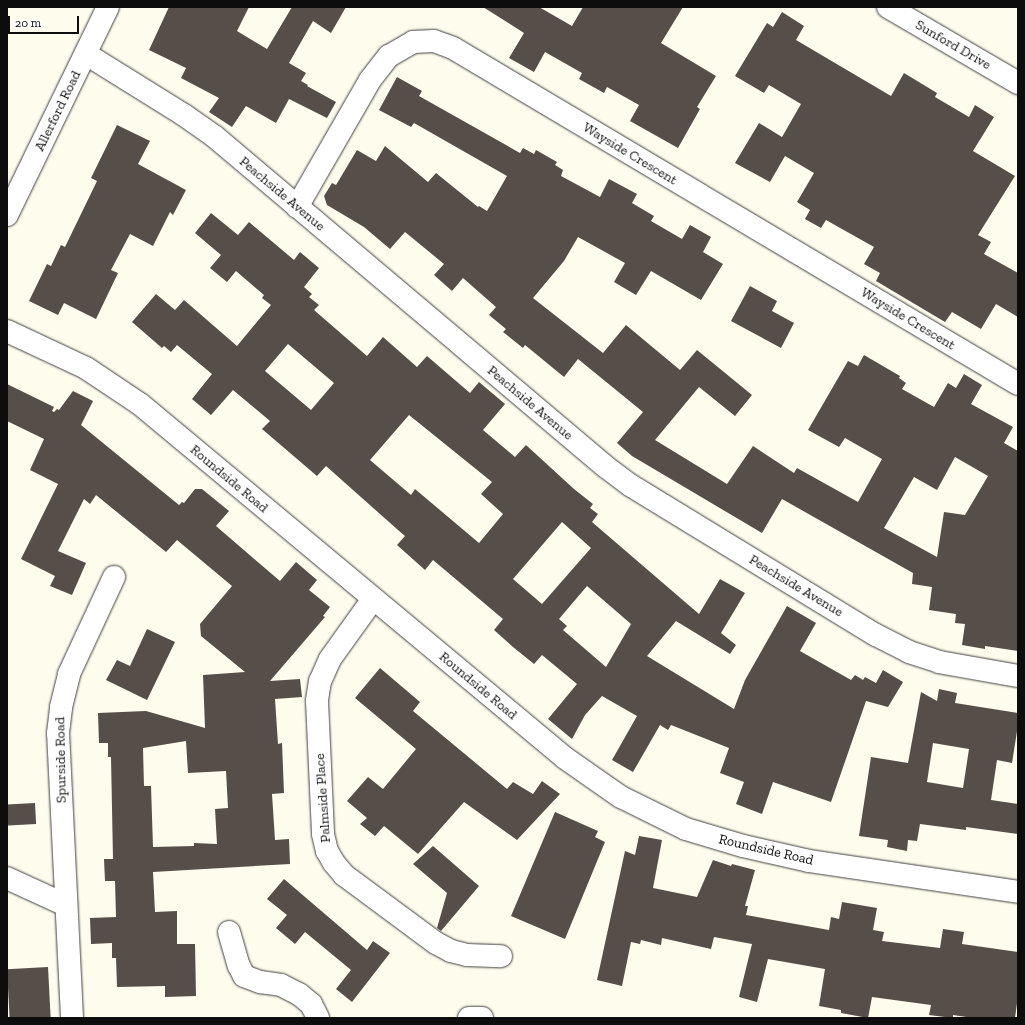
<!DOCTYPE html>
<html>
<head>
<meta charset="utf-8">
<style>
  body { margin:0 }
  #map { position:relative; width:1025px; height:1025px; overflow:hidden; background:#fefced; font-family:"Zilla Slab",serif }
  div>[style] { position:absolute }
  [style*='--x'] { left:calc(var(--x)*1px); top:calc(var(--y)*1px); width:calc(var(--w)*1px); rotate:calc(var(--a)*1deg) }
  .building>* { inset:0; background:#554e49; transform-origin:0 0 }
  .roads { filter:drop-shadow(0 0 1px #404040) drop-shadow(0 0 1px #404040) }
  .minor>* { height:22px; margin:-11px; padding:0 11px; transform-origin:11px; border-radius:11px; background:#fff }
  span { translate:-50% -50%; white-space:nowrap; text-align:center; line-height:1.15; -webkit-text-stroke:4px #fff; paint-order:stroke }
  .street-label { font-size:14px; color:#0d0d0d }
  .frame { position:absolute; inset:0; border:8px solid #0d0d0d; pointer-events:none }
  .scale { position:absolute; left:8px; top:16px; width:71px; height:18px; box-sizing:border-box; border:2px solid #0d0d0d; border-top:0; padding-left:5px; font-size:12px; line-height:14px; white-space:nowrap; color:#0d0d0d; -webkit-text-stroke:3px #fff; paint-order:stroke }
</style>
</head>
<body>
<div id="map">
  <div class="building">
    <div style="clip-path:polygon(169px 7px,249px 7px,237px 31px,267px 49px,292px 7px,346px 7px,331px 33px,313px 21px,289px 63px,306px 73px,301px 81px,308px 85px,307px 86px,336px 102px,327px 118px,289px 99px,276px 123px,246px 106px,232px 127px,209px 112px,219px 98px,181px 78px,186px 68px,149px 50px)"></div>
    <div style="clip-path:polygon(483px 7px,539px 7px,572px 26px,583px 7px,683px 7px,661px 43px,716px 76px,697px 107px,700px 109px,678px 148px,630px 121px,639px 105px,607px 87px,604px 93px,579px 79px,582px 73px,545px 52px,534px 72px,509px 58px,524px 33px)"></div>
    <div style="clip-path:polygon(782px 12px,804px 26px,796px 40px,891px 96px,904px 73px,937px 93px,935px 97px,969px 117px,975px 105px,994px 117px,973px 151px,1015px 176px,978px 235px,991px 242px,984px 254px,1018px 273px,1018px 317px,996px 304px,981px 329px,952px 312px,945px 322px,876px 281px,880px 273px,864px 264px,874px 247px,826px 220px,821px 228px,805px 219px,810px 210px,797px 202px,814px 173px,785px 156px,770px 182px,735px 163px,759px 123px,782px 137px,801px 104px,769px 85px,764px 93px,735px 76px,767px 23px,773px 27px)"></div>
    <div style="clip-path:polygon(evenodd,397px 77px,422px 91px,419px 96px,520px 153px,523px 148px,534px 154px,536px 150px,557px 162px,555px 165px,563px 170px,561px 176px,600px 197px,609px 179px,637px 194px,632px 203px,654px 216px,651px 221px,682px 239px,690px 225px,711px 237px,703px 252px,723px 264px,701px 300px,651px 271px,636px 295px,614px 282px,625px 263px,578px 237px,564px 261px,533px 298px,603px 353px,626px 325px,680px 370px,697px 350px,752px 395px,735px 416px,699px 387px,655px 440px,727px 484px,753px 446px,794px 473px,797px 468px,858px 502px,882px 459px,845px 438px,839px 447px,808px 430px,848px 361px,858px 366px,864px 355px,900px 376px,899px 378px,906px 383px,902px 389px,934px 407px,948px 383px,956px 388px,964px 374px,982px 385px,971px 404px,1013px 427px,1004px 443px,1018px 451px,1018px 651px,985px 646px,985px 649px,962px 645px,965px 624px,955px 623px,956px 614px,929px 610px,932px 587px,912px 584px,913px 573px,782px 499px,762px 533px,632px 456px,617px 443px,643px 412px,578px 359px,564px 377px,525px 345px,523px 348px,503px 332px,506px 329px,489px 315px,496px 307px,463px 278px,452px 291px,434px 275px,444px 264px,405px 232px,390px 249px,364px 227px,327px 205px,324px 196px,332px 183px,336px 185px,357px 150px,376px 161px,385px 146px,428px 182px,436px 173px,478px 207px,479px 206px,487px 211px,507px 176px,414px 123px,411px 127px,379px 110px,397px 77px,955px 457px,988px 476px,965px 515px,944px 512px,937px 557px,884px 528px,914px 477px,937px 490px,955px 457px)"></div>
    <div style="clip-path:polygon(117px 125px,150px 141px,138px 164px,186px 190px,173px 215px,170px 212px,153px 246px,130px 234px,111px 270px,118px 273px,96px 319px,64px 303px,58px 315px,29px 301px,47px 264px,51px 266px,61px 245px,65px 247px,97px 181px,91px 178px)"></div>
    <div style="clip-path:polygon(evenodd,211px 213px,238px 235px,249px 222px,294px 260px,300px 252px,319px 268px,304px 287px,312px 294px,309px 297px,319px 305px,314px 310px,367px 356px,383px 337px,417px 367px,427px 356px,470px 393px,479px 382px,505px 404px,483px 430px,515px 457px,526px 445px,574px 489px,593px 504px,590px 508px,598px 514px,592px 522px,699px 614px,720px 579px,745px 593px,721px 633px,736px 645px,730px 654px,676px 621px,647px 656px,734px 709px,745px 680px,787px 606px,816px 623px,800px 651px,851px 680px,855px 675px,863px 680px,865px 677px,876px 683px,883px 670px,903px 682px,888px 707px,866px 701px,831px 802px,773px 782px,762px 814px,736px 804px,744px 782px,720px 773px,729px 748px,671px 725px,668px 730px,660px 725px,633px 772px,612px 760px,637px 716px,602px 696px,585px 715px,572px 739px,548px 719px,577px 684px,542px 655px,534px 664px,513px 647px,494px 630px,503px 619px,433px 560px,425px 570px,397px 545px,405px 536px,398px 530px,326px 466px,317px 476px,262px 429px,270px 421px,233px 390px,211px 415px,192px 399px,212px 374px,177px 345px,171px 352px,164px 346px,162px 348px,132px 322px,156px 294px,175px 310px,184px 300px,237px 346px,271px 305px,262px 298px,264px 295px,236px 271px,227px 282px,210px 268px,221px 255px,195px 233px,211px 213px,288px 344px,334px 383px,311px 410px,265px 371px,288px 344px,211px 213px,409px 415px,492px 482px,481px 494px,503px 514px,479px 543px,415px 489px,411px 495px,370px 460px,409px 415px,211px 213px,562px 522px,591px 548px,542px 604px,513px 579px,562px 522px,211px 213px,587px 586px,631px 624px,606px 667px,563px 630px,567px 626px,559px 619px,587px 586px)"></div>
    <div style="clip-path:polygon(750px 286px,777px 301px,772px 311px,794px 323px,781px 348px,731px 321px)"></div>
    <div style="clip-path:polygon(evenodd,7px 384px,54px 407px,52px 411px,54px 412px,57px 409px,59px 410px,73px 391px,93px 401px,81px 425px,179px 505px,182px 502px,184px 503px,195px 489px,202px 489px,229px 511px,216px 526px,280px 581px,296px 562px,317px 580px,309px 590px,330px 607px,323px 616px,325px 617px,270px 681px,300px 679px,302px 697px,275px 699px,278px 744px,282px 743px,284px 793px,272px 794px,275px 840px,289px 839px,290px 864px,153px 872px,155px 912px,177px 911px,177px 944px,195px 944px,196px 996px,165px 997px,165px 986px,117px 987px,116px 958px,112px 958px,112px 943px,91px 944px,90px 918px,116px 917px,115px 881px,105px 881px,104px 859px,113px 859px,111px 757px,108px 757px,108px 743px,99px 743px,98px 713px,146px 711px,205px 728px,203px 675px,245px 672px,201px 636px,200px 624px,232px 586px,177px 540px,166px 552px,96px 495px,90px 504px,84px 499px,58px 551px,86px 563px,72px 595px,50px 586px,55px 576px,21px 559px,58px 484px,30px 470px,44px 439px,7px 421px,7px 384px,186px 741px,188px 773px,226px 771px,228px 808px,215px 809px,217px 844px,194px 843px,194px 846px,153px 847px,151px 786px,144px 786px,143px 748px,186px 741px)"></div>
    <div style="clip-path:polygon(147px 629px,175px 642px,147px 700px,106px 680px,117px 660px,130px 666px)"></div>
    <div style="clip-path:polygon(380px 668px,420px 702px,413px 711px,507px 789px,513px 782px,533px 794px,542px 781px,560px 794px,517px 840px,464px 802px,418px 854px,384px 826px,375px 836px,360px 824px,367px 818px,347px 801px,368px 777px,383px 789px,416px 749px,355px 698px)"></div>
    <div style="clip-path:polygon(evenodd,939px 689px,957px 693px,955px 703px,1018px 713px,1018px 725px,1012px 763px,997px 760px,991px 800px,1018px 804px,1018px 834px,966px 827px,966px 830px,920px 824px,917px 841px,908px 840px,907px 851px,887px 847px,888px 840px,859px 836px,871px 757px,908px 763px,921px 692px,937px 701px,939px 689px,933px 743px,969px 749px,963px 788px,927px 782px,933px 743px)"></div>
    <div style="left:35px;top:803px;width:21px;height:28px;rotate:87deg"></div>
    <div style="clip-path:polygon(555px 812px,598px 831px,595px 837px,605px 842px,565px 939px,511px 916px)"></div>
    <div style="clip-path:polygon(639px 836px,662px 840px,653px 888px,697px 897px,713px 860px,731px 866px,732px 864px,755px 870px,745px 906px,748px 906px,746px 915px,829px 930px,831px 917px,839px 919px,842px 902px,877px 908px,873px 930px,884px 932px,882px 941px,940px 948px,943px 929px,964px 932px,962px 944px,1018px 952px,1018px 996px,1015px 1018px,973px 1018px,953px 1015px,953px 1018px,929px 1015px,931px 1005px,872px 997px,868px 1018px,841px 1013px,841px 1010px,819px 1006px,825px 969px,768px 959px,757px 1002px,739px 997px,752px 944px,714px 937px,711px 949px,662px 938px,661px 945px,641px 940px,640px 944px,631px 942px,622px 986px,597px 980px,625px 851px,635px 855px)"></div>
    <div style="clip-path:polygon(433px 846px,479px 886px,441px 931px,437px 928px,447px 893px,413px 864px)"></div>
    <div style="clip-path:polygon(284px 879px,367px 950px,373px 941px,390px 953px,352px 1002px,336px 989px,351px 970px,305px 932px,295px 944px,276px 928px,287px 915px,267px 899px)"></div>
    <div style="left:48px;top:967px;width:51px;height:41px;rotate:87deg"></div>
  </div>
  <div class="roads">
    <div class="minor">
      <div style="--x:888;--y:7;--w:151;--a:30.3"></div>
      <div style="--x:86;--y:54;--w:115;--a:31.9"></div>
      <div style="--x:184;--y:115;--w:37;--a:35"></div>
      <div style="--x:214;--y:136;--w:513;--a:40.18"></div>
      <div style="--x:606;--y:467;--w:30;--a:37"></div>
      <div style="--x:630;--y:485;--w:288;--a:31.4"></div>
      <div style="--x:876;--y:635;--w:37;--a:27"></div>
      <div style="--x:909;--y:652;--w:32;--a:18"></div>
      <div style="--x:939;--y:662;--w:80;--a:10"></div>
      <div style="--x:297;--y:207;--w:146;--a:-60.1"></div>
      <div style="--x:370;--y:80;--w:31;--a:-52"></div>
      <div style="--x:389;--y:56;--w:28;--a:-30"></div>
      <div style="--x:413;--y:42;--w:21;--a:-3"></div>
      <div style="--x:434;--y:41;--w:20;--a:20"></div>
      <div style="--x:453;--y:48;--w:657;--a:30.74"></div>
      <div style="--x:7;--y:215;--w:231;--a:-64.1"></div>
      <div style="--x:7;--y:331;--w:87;--a:25.1"></div>
      <div style="--x:86;--y:368;--w:65;--a:33.7"></div>
      <div style="--x:140;--y:404;--w:553;--a:39.79"></div>
      <div style="--x:565;--y:758;--w:68;--a:34.9"></div>
      <div style="--x:621;--y:797;--w:72;--a:26.2"></div>
      <div style="--x:686;--y:829;--w:59;--a:16.6"></div>
      <div style="--x:743;--y:846;--w:68;--a:12.8"></div>
      <div style="--x:809;--y:861;--w:211;--a:8.4"></div>
      <div style="--x:373;--y:599;--w:74;--a:125.6"></div>
      <div style="--x:330;--y:659;--w:24;--a:114"></div>
      <div style="--x:320;--y:681;--w:20;--a:99"></div>
      <div style="--x:317;--y:701;--w:133;--a:87.4"></div>
      <div style="--x:323;--y:834;--w:17;--a:77"></div>
      <div style="--x:327;--y:851;--w:14;--a:60"></div>
      <div style="--x:334;--y:863;--w:16;--a:50"></div>
      <div style="--x:344;--y:875;--w:114;--a:36.5"></div>
      <div style="--x:436;--y:943;--w:17;--a:28"></div>
      <div style="--x:451;--y:951;--w:16;--a:14"></div>
      <div style="--x:467;--y:955;--w:34;--a:2"></div>
      <div style="--x:7;--y:878;--w:65;--a:24.6"></div>
      <div style="--x:229;--y:932;--w:35;--a:74"></div>
      <div style="--x:239;--y:966;--w:11;--a:63"></div>
      <div style="--x:244;--y:976;--w:17;--a:21"></div>
      <div style="--x:260;--y:982;--w:21;--a:8"></div>
      <div style="--x:281;--y:985;--w:20;--a:27"></div>
      <div style="--x:299;--y:994;--w:16;--a:40"></div>
      <div style="--x:311;--y:1004;--w:16;--a:63"></div>
      <div style="--x:72;--y:1018;--w:285;--a:-92.8"></div>
      <div style="--x:58;--y:733;--w:26;--a:-83"></div>
      <div style="--x:61;--y:707;--w:34;--a:-76"></div>
      <div style="--x:69;--y:674;--w:107;--a:-65.1"></div>
      <div style="--x:469;--y:1018;--w:13;--a:0"></div>
    </div>
  </div>
  <div class="street-label">
    <span style="left:953px;top:45px;rotate:30deg">Sunford Drive</span>
    <span style="left:58px;top:111px;rotate:-64deg">Allerford Road</span>
    <span style="left:630px;top:154px;rotate:31deg">Wayside Crescent</span>
    <span style="left:282px;top:194px;rotate:40deg">Peachside Avenue</span>
    <span style="left:908px;top:319px;rotate:31deg">Wayside Crescent</span>
    <span style="left:530px;top:403px;rotate:40deg">Peachside Avenue</span>
    <span style="left:229px;top:479px;rotate:40deg">Roundside Road</span>
    <span style="left:796px;top:586px;rotate:31deg">Peachside Avenue</span>
    <span style="left:478px;top:686px;rotate:40deg">Roundside Road</span>
    <span style="left:61px;top:760px;rotate:-91deg">Spurside Road</span>
    <span style="left:323px;top:798px;rotate:-94deg">Palmside Place</span>
    <span style="left:766px;top:850px;rotate:13deg">Roundside Road</span>
  </div>
  <div class="frame"></div>
  <div class="scale">20 m</div>
</div>
</body>
</html>
